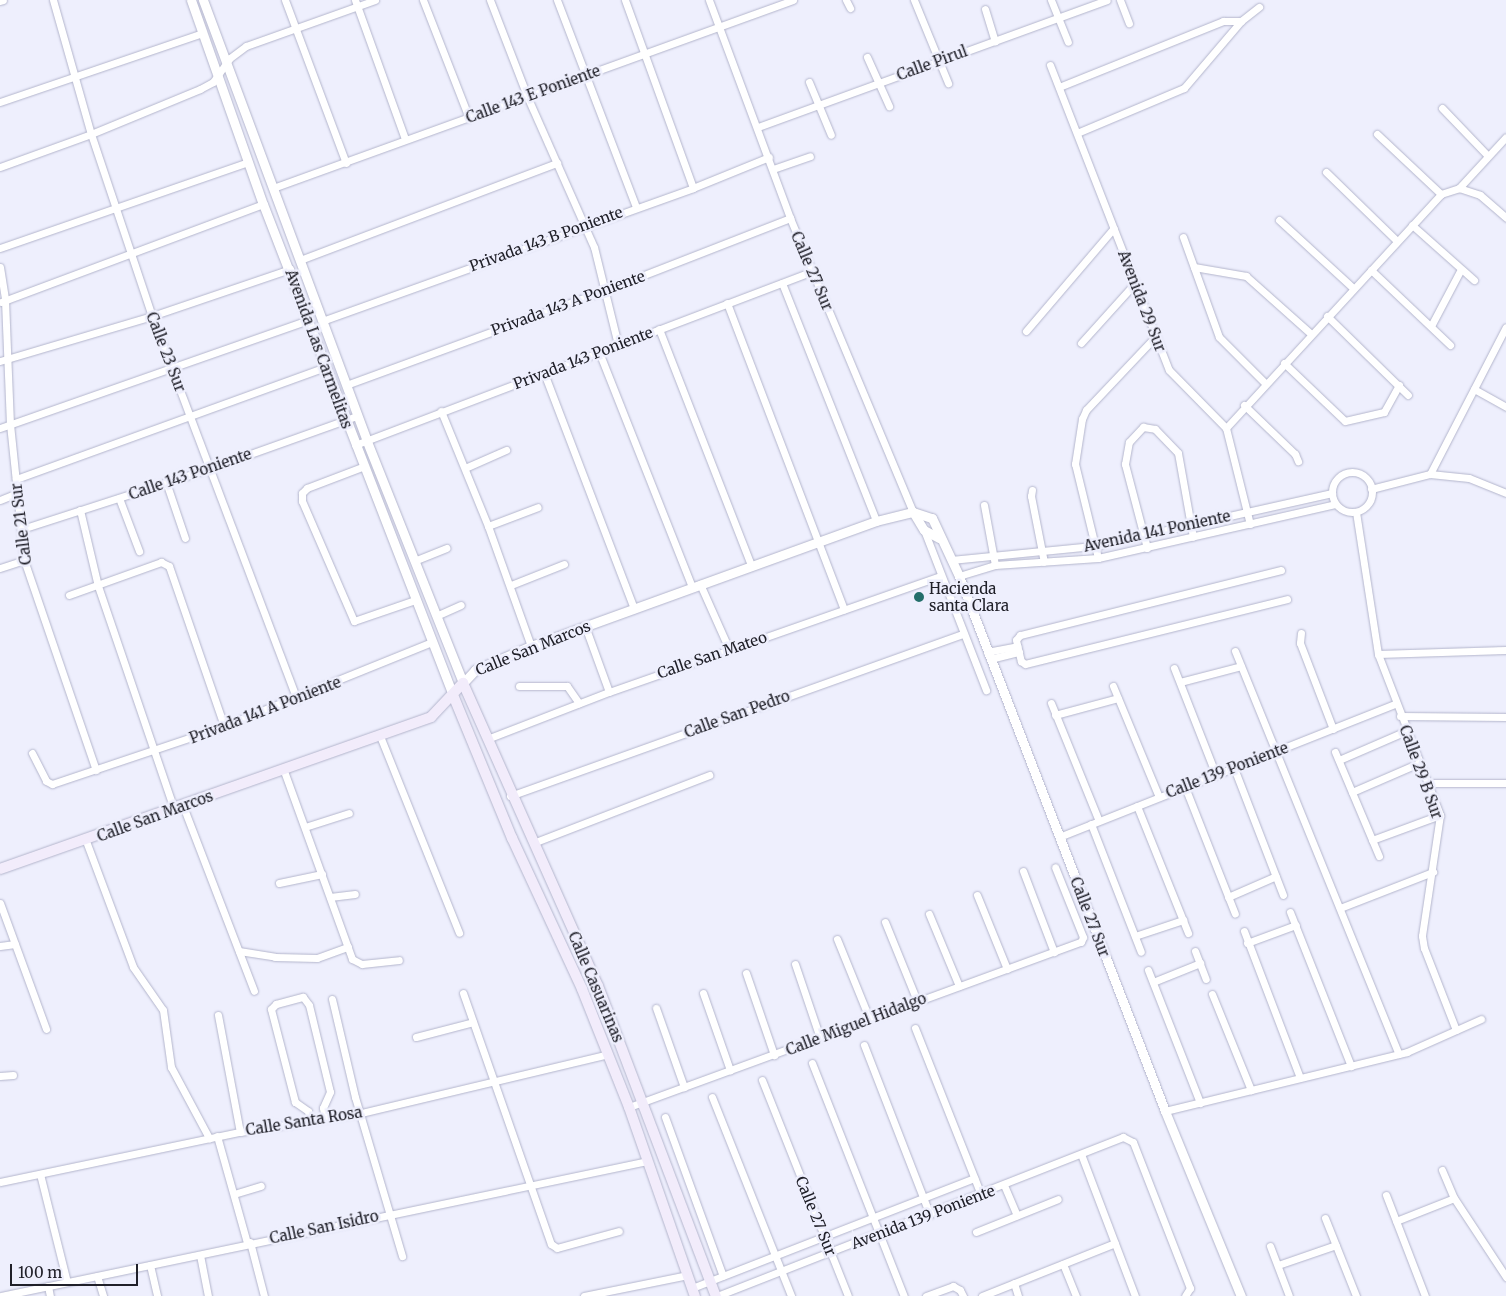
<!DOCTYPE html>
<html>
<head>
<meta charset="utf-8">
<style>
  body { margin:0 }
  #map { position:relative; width:1506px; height:1296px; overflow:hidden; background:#eeeffd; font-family:Merriweather,serif }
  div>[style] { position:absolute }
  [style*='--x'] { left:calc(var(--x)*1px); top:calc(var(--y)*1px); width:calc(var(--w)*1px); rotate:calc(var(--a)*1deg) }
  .roads { filter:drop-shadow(0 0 1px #b3b5cc) drop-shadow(0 0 1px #b3b5cc) }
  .minor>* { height:7px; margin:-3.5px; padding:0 3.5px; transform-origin:3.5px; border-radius:3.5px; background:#fff }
  .minor>.ring { margin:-3.5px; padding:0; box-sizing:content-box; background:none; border:7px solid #fff; border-radius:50% }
  .tertiary>* { height:9px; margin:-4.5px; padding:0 4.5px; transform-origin:4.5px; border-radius:4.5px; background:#fff }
  .secondary>* { height:10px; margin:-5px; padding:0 5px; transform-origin:5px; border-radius:5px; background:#f2ecfb }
  .dots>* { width:14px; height:14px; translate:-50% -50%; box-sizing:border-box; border:2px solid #eeeffd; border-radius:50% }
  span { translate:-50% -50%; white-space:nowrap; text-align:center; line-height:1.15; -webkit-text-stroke:5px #eeeffd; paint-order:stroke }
  .street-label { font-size:15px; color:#202029 }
  .poi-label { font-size:15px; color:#202029 }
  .left { translate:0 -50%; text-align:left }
  .scale { position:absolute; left:10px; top:1264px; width:128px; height:22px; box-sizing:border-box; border:2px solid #202029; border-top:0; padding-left:6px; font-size:15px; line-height:18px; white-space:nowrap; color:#202029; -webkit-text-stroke:4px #eeeffd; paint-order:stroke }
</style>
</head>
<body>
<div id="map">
  <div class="roads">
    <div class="minor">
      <div style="--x:53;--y:0;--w:139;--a:74.2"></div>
      <div style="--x:91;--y:134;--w:192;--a:71.5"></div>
      <div style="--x:152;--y:316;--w:410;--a:69.3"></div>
      <div style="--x:285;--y:0;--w:174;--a:69.5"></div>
      <div style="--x:355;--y:0;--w:148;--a:70.2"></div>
      <div style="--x:423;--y:0;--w:127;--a:68.7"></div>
      <div style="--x:490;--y:0;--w:103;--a:68.9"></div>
      <div style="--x:527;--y:96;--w:165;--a:66.1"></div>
      <div style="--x:594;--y:247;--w:101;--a:76.2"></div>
      <div style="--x:557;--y:0;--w:222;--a:69.1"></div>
      <div style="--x:625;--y:0;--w:200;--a:70.1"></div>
      <div style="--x:709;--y:0;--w:233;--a:69.6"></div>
      <div style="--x:790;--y:218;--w:319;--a:67.3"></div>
      <div style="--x:846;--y:0;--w:9;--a:63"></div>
      <div style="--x:914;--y:0;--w:90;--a:67.7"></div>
      <div style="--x:1051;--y:0;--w:45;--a:68"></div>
      <div style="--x:1120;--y:0;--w:25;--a:69"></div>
      <div style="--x:0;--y:1;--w:3;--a:-18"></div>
      <div style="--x:985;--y:9;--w:34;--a:73"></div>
      <div style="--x:867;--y:57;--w:54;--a:65.8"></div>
      <div style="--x:1050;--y:65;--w:327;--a:68.7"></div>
      <div style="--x:1169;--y:370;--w:81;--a:45.5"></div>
      <div style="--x:1226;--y:428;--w:99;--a:76"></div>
      <div style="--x:809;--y:82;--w:57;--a:67.5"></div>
      <div style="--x:1059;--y:87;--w:177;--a:-21.9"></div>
      <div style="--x:1223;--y:21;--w:18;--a:0"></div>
      <div style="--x:0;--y:102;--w:214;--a:-18.8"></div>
      <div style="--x:1442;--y:108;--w:66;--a:46.2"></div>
      <div style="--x:758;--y:127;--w:371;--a:-20"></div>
      <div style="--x:1077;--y:133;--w:116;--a:-22.8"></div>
      <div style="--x:1184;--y:88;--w:88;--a:-49.6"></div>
      <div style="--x:1241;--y:21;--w:23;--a:-38"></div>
      <div style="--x:1377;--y:134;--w:88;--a:43.2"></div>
      <div style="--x:0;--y:167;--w:97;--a:-19.9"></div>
      <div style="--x:91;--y:134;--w:118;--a:-22.4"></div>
      <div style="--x:200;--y:89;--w:15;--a:-28"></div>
      <div style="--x:213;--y:82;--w:29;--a:-55"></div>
      <div style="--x:230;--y:58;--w:20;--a:-37"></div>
      <div style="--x:246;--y:46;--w:137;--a:-19.6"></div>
      <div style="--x:773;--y:169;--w:39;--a:-19"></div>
      <div style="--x:1326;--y:172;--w:99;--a:44.2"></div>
      <div style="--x:273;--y:188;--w:553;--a:-19.88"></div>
      <div style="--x:1459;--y:188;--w:22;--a:18"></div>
      <div style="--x:1480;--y:195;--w:35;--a:41"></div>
      <div style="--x:1279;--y:220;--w:100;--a:42.6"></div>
      <div style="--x:1412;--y:225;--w:83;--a:41.6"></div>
      <div style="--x:1183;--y:237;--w:106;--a:70.2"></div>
      <div style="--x:1219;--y:337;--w:65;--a:45"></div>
      <div style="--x:0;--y:248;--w:262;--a:-19.1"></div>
      <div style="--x:300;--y:260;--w:275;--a:-20.7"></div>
      <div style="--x:0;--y:267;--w:33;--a:81"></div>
      <div style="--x:5;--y:300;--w:124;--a:87.7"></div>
      <div style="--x:10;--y:424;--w:137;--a:84.1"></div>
      <div style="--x:24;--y:560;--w:222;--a:71.1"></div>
      <div style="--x:1194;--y:267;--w:53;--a:9.8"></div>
      <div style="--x:1246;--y:276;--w:87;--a:41.7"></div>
      <div style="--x:1371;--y:270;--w:109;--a:43.5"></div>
      <div style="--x:782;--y:283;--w:256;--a:68.4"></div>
      <div style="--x:1;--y:302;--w:280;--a:-20.5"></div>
      <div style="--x:727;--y:303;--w:328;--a:69.1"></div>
      <div style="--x:1327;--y:316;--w:113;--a:44.3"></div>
      <div style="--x:322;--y:321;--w:394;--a:-19.7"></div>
      <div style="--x:693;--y:188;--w:82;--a:-22.2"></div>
      <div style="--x:1431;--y:326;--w:64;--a:-62.2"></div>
      <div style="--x:659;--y:329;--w:253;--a:68.7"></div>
      <div style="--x:1026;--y:331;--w:135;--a:-49.5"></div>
      <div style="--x:1081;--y:343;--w:81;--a:-48"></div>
      <div style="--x:599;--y:352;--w:253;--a:68.4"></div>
      <div style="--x:0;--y:361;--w:159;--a:-16.5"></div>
      <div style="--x:152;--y:316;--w:146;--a:-18.8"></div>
      <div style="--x:1284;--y:363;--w:84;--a:43.6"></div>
      <div style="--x:1345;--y:421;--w:40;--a:-13"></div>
      <div style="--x:1384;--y:412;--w:31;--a:-61"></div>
      <div style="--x:544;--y:373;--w:253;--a:69.1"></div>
      <div style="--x:346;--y:385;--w:274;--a:-20.1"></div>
      <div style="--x:603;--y:291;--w:201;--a:-21.3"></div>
      <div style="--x:1474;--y:389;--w:37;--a:29"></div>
      <div style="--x:1244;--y:405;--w:71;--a:43.9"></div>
      <div style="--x:1295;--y:454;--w:8;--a:67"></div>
      <div style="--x:441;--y:411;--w:124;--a:67.8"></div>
      <div style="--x:488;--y:526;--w:127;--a:70.3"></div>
      <div style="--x:0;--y:428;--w:327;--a:-19.3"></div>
      <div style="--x:1226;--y:428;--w:318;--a:-47.4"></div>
      <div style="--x:1441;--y:194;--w:19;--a:-18"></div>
      <div style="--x:1459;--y:188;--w:69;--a:-47.3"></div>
      <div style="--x:355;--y:445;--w:490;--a:-20.8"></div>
      <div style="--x:362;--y:467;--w:59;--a:159.1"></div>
      <div style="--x:307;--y:488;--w:7;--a:135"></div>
      <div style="--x:302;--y:493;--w:8;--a:90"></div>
      <div style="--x:302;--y:501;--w:131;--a:66.6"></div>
      <div style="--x:354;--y:621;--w:65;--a:-19"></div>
      <div style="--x:465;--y:468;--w:45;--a:-23.7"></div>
      <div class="ring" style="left:1332px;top:472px;width:33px;height:33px"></div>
      <div style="--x:1430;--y:474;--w:165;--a:-62.7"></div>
      <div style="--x:16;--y:479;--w:330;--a:-19.9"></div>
      <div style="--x:166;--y:482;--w:59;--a:71.3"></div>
      <div style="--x:1371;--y:489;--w:61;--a:-14.3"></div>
      <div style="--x:1430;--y:474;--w:39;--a:6"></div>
      <div style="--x:1469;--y:478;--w:40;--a:22"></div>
      <div style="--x:1032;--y:490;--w:6;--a:99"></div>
      <div style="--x:1031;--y:496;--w:67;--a:78.9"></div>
      <div style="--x:119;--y:498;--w:57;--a:69.3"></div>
      <div style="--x:0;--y:500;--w:18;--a:-22"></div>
      <div style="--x:984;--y:505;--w:61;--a:79.6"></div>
      <div style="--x:80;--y:510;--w:78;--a:76.7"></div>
      <div style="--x:98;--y:586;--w:236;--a:71.2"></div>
      <div style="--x:1356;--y:512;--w:144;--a:81.2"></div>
      <div style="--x:1378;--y:654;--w:173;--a:68.9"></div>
      <div style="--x:1440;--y:815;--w:122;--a:98.5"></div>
      <div style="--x:1422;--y:936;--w:12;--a:81"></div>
      <div style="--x:1424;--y:948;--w:88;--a:68.7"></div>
      <div style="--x:488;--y:526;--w:53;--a:-20.8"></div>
      <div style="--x:22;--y:529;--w:195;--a:-17.9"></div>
      <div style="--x:208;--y:469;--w:158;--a:-19.6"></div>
      <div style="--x:924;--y:530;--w:172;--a:68.8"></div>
      <div style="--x:1147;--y:548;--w:87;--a:-104.7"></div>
      <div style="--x:1125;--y:464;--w:22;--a:-80"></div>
      <div style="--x:1129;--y:442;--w:21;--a:-47"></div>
      <div style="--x:1143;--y:427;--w:12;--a:9"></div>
      <div style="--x:1155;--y:429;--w:33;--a:46"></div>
      <div style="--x:1178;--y:453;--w:85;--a:79.9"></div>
      <div style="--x:1098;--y:558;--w:97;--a:-103.7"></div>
      <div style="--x:1075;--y:464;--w:46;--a:-81.2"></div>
      <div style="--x:1082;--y:419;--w:10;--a:-66"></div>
      <div style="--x:1086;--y:410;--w:102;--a:-46.6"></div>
      <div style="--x:951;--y:560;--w:145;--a:-5.6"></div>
      <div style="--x:1095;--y:546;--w:243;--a:-12.6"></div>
      <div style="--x:414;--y:561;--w:35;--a:-22"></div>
      <div style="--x:0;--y:568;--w:25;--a:-18"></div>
      <div style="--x:1281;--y:570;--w:269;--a:166"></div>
      <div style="--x:1020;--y:635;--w:6;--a:129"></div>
      <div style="--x:1016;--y:640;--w:22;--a:77"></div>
      <div style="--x:1021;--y:661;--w:5;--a:37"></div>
      <div style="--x:1025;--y:664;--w:270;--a:-13.9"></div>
      <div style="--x:959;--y:576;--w:38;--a:-17"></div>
      <div style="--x:995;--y:565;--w:103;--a:-3.9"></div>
      <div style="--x:1098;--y:558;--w:243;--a:-12.8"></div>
      <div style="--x:700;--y:584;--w:71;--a:66"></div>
      <div style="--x:511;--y:585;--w:57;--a:-21.6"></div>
      <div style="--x:69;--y:595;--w:98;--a:-19.7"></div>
      <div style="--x:161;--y:562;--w:9;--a:27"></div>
      <div style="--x:169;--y:566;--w:169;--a:71"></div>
      <div style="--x:436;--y:616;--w:27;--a:-24"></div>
      <div style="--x:585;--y:626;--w:70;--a:70"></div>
      <div style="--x:1301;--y:633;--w:10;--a:96"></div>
      <div style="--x:1300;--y:643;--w:92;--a:69"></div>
      <div style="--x:1235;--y:651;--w:435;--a:67.9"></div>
      <div style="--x:987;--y:652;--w:31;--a:-11"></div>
      <div style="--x:1378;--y:654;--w:128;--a:-1.8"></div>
      <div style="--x:990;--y:659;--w:30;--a:-14"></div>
      <div style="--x:1174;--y:668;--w:115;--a:68.6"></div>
      <div style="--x:1180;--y:682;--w:63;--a:-14.7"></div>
      <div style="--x:519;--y:686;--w:48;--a:0"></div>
      <div style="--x:567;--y:686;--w:21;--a:55"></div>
      <div style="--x:1113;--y:686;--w:120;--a:67.5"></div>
      <div style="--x:1051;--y:703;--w:127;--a:67.9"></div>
      <div style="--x:1055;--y:715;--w:65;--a:-15.1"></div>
      <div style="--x:1400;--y:716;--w:106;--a:0.5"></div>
      <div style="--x:380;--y:736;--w:212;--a:68.1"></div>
      <div style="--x:487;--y:739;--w:131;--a:-21.1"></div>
      <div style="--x:609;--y:692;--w:351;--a:-19.3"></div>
      <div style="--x:1335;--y:752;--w:113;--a:67.1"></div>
      <div style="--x:32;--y:753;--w:31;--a:63"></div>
      <div style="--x:46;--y:781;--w:7;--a:27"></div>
      <div style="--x:52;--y:784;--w:182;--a:-18.6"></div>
      <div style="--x:224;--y:726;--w:224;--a:-22"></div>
      <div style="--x:1339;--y:760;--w:73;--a:-23.4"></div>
      <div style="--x:1234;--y:768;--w:136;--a:68.9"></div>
      <div style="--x:284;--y:771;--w:200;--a:70.1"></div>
      <div style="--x:352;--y:959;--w:11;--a:27"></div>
      <div style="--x:362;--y:964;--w:37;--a:-6"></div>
      <div style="--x:1427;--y:783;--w:79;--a:0"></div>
      <div style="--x:1185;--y:787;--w:136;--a:68.5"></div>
      <div style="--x:1352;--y:792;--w:73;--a:-23.4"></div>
      <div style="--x:510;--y:796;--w:481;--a:-19.7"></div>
      <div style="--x:183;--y:806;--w:198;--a:69"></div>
      <div style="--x:1137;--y:806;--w:137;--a:68.1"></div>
      <div style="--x:1091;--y:824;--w:137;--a:68.7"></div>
      <div style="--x:305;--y:827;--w:46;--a:-17.7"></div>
      <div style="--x:1059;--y:837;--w:361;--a:-21.6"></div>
      <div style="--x:1372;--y:840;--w:72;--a:-20.2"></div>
      <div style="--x:86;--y:841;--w:134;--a:69.5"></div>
      <div style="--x:133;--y:967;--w:52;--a:55.1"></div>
      <div style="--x:163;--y:1010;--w:58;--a:82"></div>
      <div style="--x:171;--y:1067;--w:81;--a:61.8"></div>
      <div style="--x:533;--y:843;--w:189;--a:-21.1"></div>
      <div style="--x:1023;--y:871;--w:87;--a:69.1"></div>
      <div style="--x:279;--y:883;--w:44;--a:-11.8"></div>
      <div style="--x:977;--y:895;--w:80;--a:67.9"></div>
      <div style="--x:330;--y:897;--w:25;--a:-7"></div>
      <div style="--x:1228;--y:897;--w:52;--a:-23.6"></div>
      <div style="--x:0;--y:903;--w:134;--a:69.9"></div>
      <div style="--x:1340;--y:908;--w:100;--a:-21.2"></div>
      <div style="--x:1290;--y:912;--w:166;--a:68.4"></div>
      <div style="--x:929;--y:914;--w:78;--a:67.4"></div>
      <div style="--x:885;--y:922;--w:85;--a:67.9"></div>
      <div style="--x:1244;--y:931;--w:157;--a:69.1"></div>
      <div style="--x:1135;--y:936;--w:51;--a:-18.4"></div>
      <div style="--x:837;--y:939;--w:85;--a:67.9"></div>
      <div style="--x:1247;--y:943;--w:52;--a:-20.2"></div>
      <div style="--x:0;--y:946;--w:15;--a:-8"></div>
      <div style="--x:239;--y:951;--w:36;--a:9"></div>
      <div style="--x:275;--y:957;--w:42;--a:1.4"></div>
      <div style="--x:317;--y:958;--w:33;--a:-20"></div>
      <div style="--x:1195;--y:951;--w:30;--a:69"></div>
      <div style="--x:795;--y:964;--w:78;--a:71.3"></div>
      <div style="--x:1148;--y:970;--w:143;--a:68.6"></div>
      <div style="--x:746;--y:973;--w:87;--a:71.1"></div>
      <div style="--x:1153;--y:982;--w:51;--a:-22"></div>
      <div style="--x:463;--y:993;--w:266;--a:70.7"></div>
      <div style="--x:551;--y:1244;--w:7;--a:34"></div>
      <div style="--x:557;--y:1248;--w:64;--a:-15.3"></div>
      <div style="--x:703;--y:993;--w:82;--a:70.7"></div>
      <div style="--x:1212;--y:994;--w:104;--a:67.9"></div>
      <div style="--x:332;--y:999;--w:101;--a:76.8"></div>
      <div style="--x:355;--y:1097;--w:166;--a:73.5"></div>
      <div style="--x:656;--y:1008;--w:84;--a:70.5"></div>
      <div style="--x:218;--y:1015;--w:119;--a:79.4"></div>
      <div style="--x:915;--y:1028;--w:180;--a:68.4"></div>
      <div style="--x:416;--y:1037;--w:59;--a:-14.7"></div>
      <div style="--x:864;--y:1045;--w:182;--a:68.8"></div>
      <div style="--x:812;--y:1063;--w:251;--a:68.5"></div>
      <div style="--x:0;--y:1076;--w:13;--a:-4"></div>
      <div style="--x:762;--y:1080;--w:232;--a:68.3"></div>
      <div style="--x:712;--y:1097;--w:214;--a:68.3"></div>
      <div style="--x:629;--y:1107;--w:481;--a:-20.1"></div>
      <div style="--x:1081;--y:942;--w:5;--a:-68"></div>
      <div style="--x:1083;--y:937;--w:75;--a:-111.8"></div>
      <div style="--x:1165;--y:1111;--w:249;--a:-13.7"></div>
      <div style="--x:1407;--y:1052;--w:81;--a:-24"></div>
      <div style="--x:665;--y:1117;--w:169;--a:70"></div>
      <div style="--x:310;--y:1121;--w:10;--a:-101"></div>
      <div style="--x:308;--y:1111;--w:16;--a:-145"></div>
      <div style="--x:295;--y:1102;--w:96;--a:-104.5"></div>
      <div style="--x:271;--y:1009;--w:7;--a:-45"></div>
      <div style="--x:276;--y:1004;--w:28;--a:-15"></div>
      <div style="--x:303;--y:997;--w:10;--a:53"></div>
      <div style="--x:309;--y:1005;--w:89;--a:76.4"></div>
      <div style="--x:330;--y:1092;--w:17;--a:114"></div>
      <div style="--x:323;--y:1108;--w:10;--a:79"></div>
      <div style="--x:217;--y:1136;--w:111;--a:74.3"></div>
      <div style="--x:1081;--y:1154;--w:152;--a:69.2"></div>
      <div style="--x:1442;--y:1170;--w:30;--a:67"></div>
      <div style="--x:1454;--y:1198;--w:95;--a:56.6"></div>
      <div style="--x:40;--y:1174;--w:111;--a:76"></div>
      <div style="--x:0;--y:1182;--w:245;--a:-11.8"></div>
      <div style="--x:240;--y:1132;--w:122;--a:-8.9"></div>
      <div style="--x:361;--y:1113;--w:254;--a:-13.4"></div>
      <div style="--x:1004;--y:1185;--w:33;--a:67"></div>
      <div style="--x:234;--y:1194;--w:28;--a:-17"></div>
      <div style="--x:1386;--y:1195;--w:108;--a:68.9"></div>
      <div style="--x:1325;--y:1218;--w:84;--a:68.3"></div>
      <div style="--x:1396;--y:1221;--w:62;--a:-21.6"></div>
      <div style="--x:976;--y:1232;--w:88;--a:-21.9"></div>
      <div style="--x:250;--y:1242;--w:56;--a:75.5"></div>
      <div style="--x:1270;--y:1246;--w:53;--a:69.2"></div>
      <div style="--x:200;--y:1255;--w:42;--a:79"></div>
      <div style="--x:1063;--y:1264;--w:35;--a:68"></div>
      <div style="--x:150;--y:1265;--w:32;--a:77"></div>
      <div style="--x:1278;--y:1265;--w:61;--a:-19"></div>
      <div style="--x:97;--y:1276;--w:21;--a:73"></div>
      <div style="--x:1014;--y:1283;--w:14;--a:73"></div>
      <div style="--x:48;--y:1286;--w:10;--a:79"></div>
      <div style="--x:692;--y:1288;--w:303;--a:-21.3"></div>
      <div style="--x:1;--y:1296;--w:661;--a:-11.79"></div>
      <div style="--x:584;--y:1296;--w:106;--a:-11.4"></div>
      <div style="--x:717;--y:1296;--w:436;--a:-21.4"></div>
      <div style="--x:1123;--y:1137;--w:11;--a:27"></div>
      <div style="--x:1133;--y:1142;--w:157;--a:68.7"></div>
      <div style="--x:1190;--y:1288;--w:9;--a:122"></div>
      <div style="--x:926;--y:1296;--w:29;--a:-20"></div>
      <div style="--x:953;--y:1286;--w:8;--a:30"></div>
      <div style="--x:960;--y:1290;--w:7;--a:63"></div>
      <div style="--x:982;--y:1296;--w:143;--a:-21.7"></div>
    </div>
    <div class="tertiary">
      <div style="--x:191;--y:0;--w:216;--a:70.6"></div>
      <div style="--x:263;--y:204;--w:526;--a:68.85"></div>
      <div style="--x:203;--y:0;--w:468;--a:69.6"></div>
      <div style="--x:366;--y:439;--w:263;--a:68.3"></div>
      <div style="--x:913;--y:512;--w:21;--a:59"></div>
      <div style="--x:924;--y:530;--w:17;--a:28"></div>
      <div style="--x:463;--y:683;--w:18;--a:-47"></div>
      <div style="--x:475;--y:670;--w:61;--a:-23.2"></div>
      <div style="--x:531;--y:646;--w:367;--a:-19.9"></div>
      <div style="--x:876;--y:521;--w:38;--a:-14"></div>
      <div style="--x:913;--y:512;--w:20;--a:18"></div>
      <div style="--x:932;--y:518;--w:64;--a:65"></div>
      <div style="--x:959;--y:576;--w:573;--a:68.94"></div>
      <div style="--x:1165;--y:1111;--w:200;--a:67.7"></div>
    </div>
    <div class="secondary">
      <div style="--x:453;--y:695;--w:155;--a:67.6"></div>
      <div style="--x:512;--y:838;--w:166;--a:65.1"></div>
      <div style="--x:582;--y:989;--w:127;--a:68.3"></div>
      <div style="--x:629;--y:1107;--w:200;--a:70.8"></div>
      <div style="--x:0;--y:869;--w:457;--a:-19.4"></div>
      <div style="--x:431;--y:717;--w:47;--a:-46.7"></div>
      <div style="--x:463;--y:683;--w:332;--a:66"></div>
      <div style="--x:598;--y:986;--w:332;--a:69.2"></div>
    </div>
  </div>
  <div class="dots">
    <div style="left:919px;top:597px;background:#236e6a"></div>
  </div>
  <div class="street-label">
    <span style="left:932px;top:63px;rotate:-20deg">Calle Pirul</span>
    <span style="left:533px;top:94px;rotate:-20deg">Calle 143 E Poniente</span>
    <span style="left:546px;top:239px;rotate:-20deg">Privada 143 B Poniente</span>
    <span style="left:812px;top:271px;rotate:67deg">Calle 27 Sur</span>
    <span style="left:1142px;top:301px;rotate:69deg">Avenida 29 Sur</span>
    <span style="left:568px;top:303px;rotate:-20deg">Privada 143 A Poniente</span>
    <span style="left:319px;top:349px;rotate:70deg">Avenida Las Carmelitas</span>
    <span style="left:166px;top:352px;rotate:69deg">Calle 23 Sur</span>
    <span style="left:583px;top:358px;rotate:-21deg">Privada 143 Poniente</span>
    <span style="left:190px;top:474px;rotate:-19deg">Calle 143 Poniente</span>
    <span style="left:21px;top:524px;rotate:-97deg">Calle 21 Sur</span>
    <span style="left:1157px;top:531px;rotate:-12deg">Avenida 141 Poniente</span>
    <span style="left:533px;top:648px;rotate:-22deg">Calle San Marcos</span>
    <span style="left:712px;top:655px;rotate:-19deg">Calle San Mateo</span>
    <span style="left:265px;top:710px;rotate:-21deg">Privada 141 A Poniente</span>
    <span style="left:737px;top:714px;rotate:-20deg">Calle San Pedro</span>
    <span style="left:1227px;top:770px;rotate:-21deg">Calle 139 Poniente</span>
    <span style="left:1421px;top:772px;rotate:70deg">Calle 29 B Sur</span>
    <span style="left:155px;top:816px;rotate:-20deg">Calle San Marcos</span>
    <span style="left:1090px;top:917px;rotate:69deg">Calle 27 Sur</span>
    <span style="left:596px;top:987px;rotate:67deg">Calle Casuarinas</span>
    <span style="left:856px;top:1024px;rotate:-21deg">Calle Miguel Hidalgo</span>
    <span style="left:304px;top:1121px;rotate:-9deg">Calle Santa Rosa</span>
    <span style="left:816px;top:1216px;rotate:68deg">Calle 27 Sur</span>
    <span style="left:923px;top:1217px;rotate:-21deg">Avenida 139 Poniente</span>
    <span style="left:324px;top:1227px;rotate:-12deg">Calle San Isidro</span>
  </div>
  <div class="poi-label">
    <span class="left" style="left:929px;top:597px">Hacienda<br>santa Clara</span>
  </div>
  <div class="scale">100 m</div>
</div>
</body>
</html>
